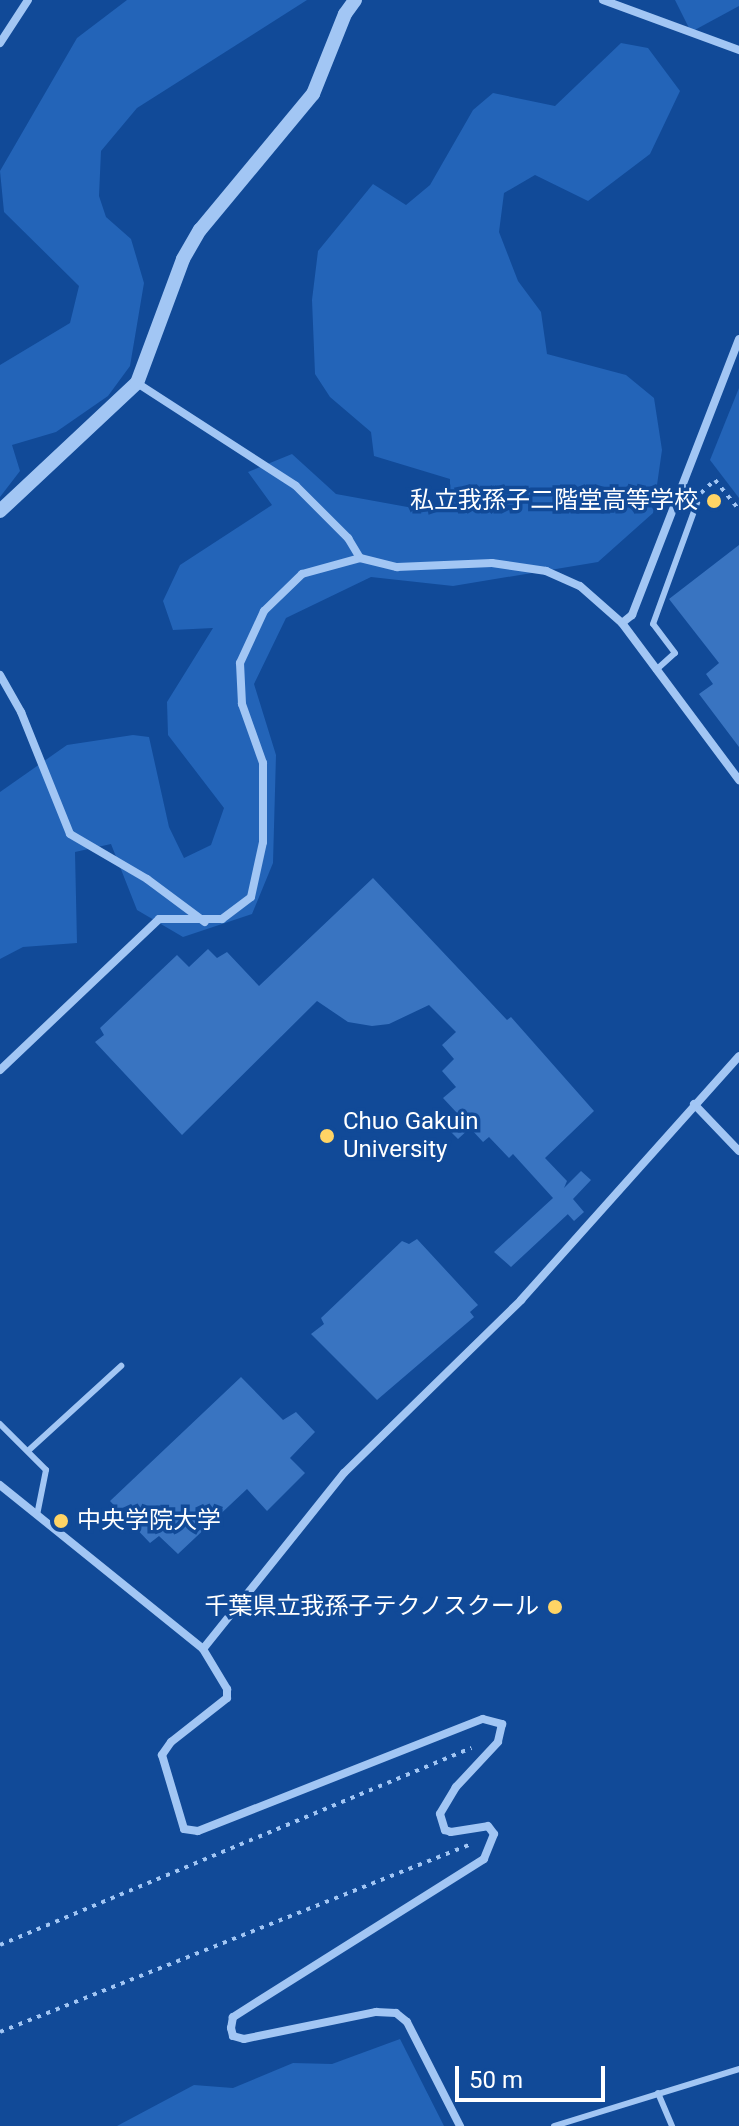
<!DOCTYPE html>
<html>
<head>
<meta charset="utf-8">
<style>
  body { margin:0 }
  #map { position:relative; width:739px; height:2126px; overflow:hidden; background:#114a98; font-family:Roboto,"Noto Sans JP",sans-serif }
  div>[style] { position:absolute }
  [style*='--x'] { left:calc(var(--x)*1px); top:calc(var(--y)*1px); width:calc(var(--w)*1px); rotate:calc(var(--a)*1deg) }
  .green>* { inset:0; background:#2364b8 }
  .building>* { inset:0; background:#3974c1 }
  .path>* { height:4px; margin-top:-2px; transform-origin:0; background:repeating-linear-gradient(90deg,#a2c6f4 0 4px,transparent 0 10px) }
  .service>* { height:6px; margin:-3px; padding:0 3px; transform-origin:3px; border-radius:3px; background:#a2c6f4 }
  .minor>* { height:8px; margin:-4px; padding:0 4px; transform-origin:4px; border-radius:4px; background:#a2c6f4 }
  .tertiary>* { height:14px; margin:-7px; padding:0 7px; transform-origin:7px; border-radius:7px; background:#a2c6f4 }
  .dots>* { width:22px; height:22px; translate:-50% -50%; box-sizing:border-box; border:4px solid #114a98; border-radius:50% }
  span { translate:-50% -50%; white-space:nowrap; text-align:center; line-height:1.15; -webkit-text-stroke:7px #114a98; paint-order:stroke }
  .poi-label { font-size:24px; color:#fff }
  .right { translate:-100% -50%; text-align:right }
  .left { translate:0 -50%; text-align:left }
  .scale { position:absolute; left:455px; top:2066px; width:150px; height:36px; box-sizing:border-box; border:4px solid #fff; border-top:0; padding-left:10px; font-size:24px; line-height:28px; white-space:nowrap; color:#fff; -webkit-text-stroke:6px #114a98; paint-order:stroke }
</style>
</head>
<body>
<div id="map">
  <div class="green">
    <div style="clip-path:polygon(127px 0,307px 0,137px 108px,101px 151px,99px 196px,106px 217px,131px 239px,144px 283px,130px 366px,108px 396px,56px 432px,12px 445px,20px 471px,0 497px,0 365px,70px 323px,79px 286px,4px 212px,0 171px,77px 38px)"></div>
    <div style="clip-path:polygon(675px 0,739px 0,739px 6px,691px 32px)"></div>
    <div style="clip-path:polygon(621px 43px,648px 48px,680px 91px,650px 154px,588px 201px,535px 175px,504px 193px,499px 232px,518px 281px,541px 312px,547px 354px,626px 375px,654px 398px,662px 450px,653px 513px,598px 562px,453px 586px,371px 577px,286px 618px,254px 684px,276px 755px,273px 863px,252px 914px,183px 937px,137px 910px,111px 844px,75px 852px,77px 943px,23px 947px,0 959px,0 792px,67px 745px,133px 735px,149px 737px,169px 827px,184px 858px,211px 845px,224px 808px,168px 735px,167px 702px,213px 628px,173px 630px,163px 601px,180px 565px,272px 505px,248px 472px,292px 454px,336px 494px,424px 510px,450px 498px,450px 479px,374px 456px,371px 432px,330px 397px,315px 374px,312px 300px,318px 251px,373px 184px,406px 205px,430px 185px,473px 110px,493px 93px,555px 106px)"></div>
    <div style="clip-path:polygon(739px 388px,739px 498px,710px 460px)"></div>
    <div style="clip-path:polygon(400px 2039px,444px 2126px,117px 2126px,194px 2085px,233px 2088px,293px 2063px,332px 2064px)"></div>
  </div>
  <div class="building">
    <div style="clip-path:polygon(739px 545px,739px 747px,699px 694px,713px 684px,706px 674px,719px 663px,669px 599px)"></div>
    <div style="clip-path:polygon(373px 878px,507px 1020px,511px 1017px,594px 1111px,545px 1158px,567px 1181px,564px 1188px,581px 1171px,591px 1180px,573px 1199px,584px 1212px,574px 1221px,564px 1210px,568px 1214px,511px 1267px,494px 1252px,553px 1198px,513px 1154px,509px 1158px,489px 1137px,483px 1142px,470px 1128px,458px 1139px,444px 1125px,457px 1113px,443px 1098px,456px 1087px,442px 1071px,454px 1059px,442px 1045px,456px 1032px,429px 1005px,389px 1024px,372px 1026px,348px 1022px,317px 1001px,182px 1135px,95px 1042px,104px 1035px,100px 1028px,177px 955px,189px 967px,208px 949px,217px 958px,227px 952px,259px 986px)"></div>
    <div style="clip-path:polygon(417px 1239px,478px 1305px,470px 1312px,474px 1317px,377px 1400px,311px 1334px,324px 1324px,321px 1318px,402px 1241px,409px 1244px)"></div>
    <div style="clip-path:polygon(241px 1377px,283px 1420px,296px 1412px,315px 1432px,290px 1458px,305px 1473px,267px 1511px,247px 1489px,178px 1554px,159px 1536px,150px 1543px,110px 1501px)"></div>
  </div>
  <div class="path">
    <div style="--x:701;--y:493;--w:19;--a:-43"></div>
    <div style="--x:715;--y:480;--w:38;--a:51"></div>
    <div style="--x:0;--y:1945;--w:511;--a:-22.7"></div>
    <div style="--x:0;--y:2032;--w:505;--a:-21.74"></div>
  </div>
  <div class="service">
    <div style="--x:656;--y:670;--w:25;--a:-42"></div>
    <div style="--x:675;--y:653;--w:36;--a:-127"></div>
    <div style="--x:653;--y:624;--w:129;--a:-70"></div>
    <div style="--x:0;--y:1424;--w:65;--a:45"></div>
    <div style="--x:46;--y:1470;--w:46;--a:101.3"></div>
    <div style="--x:29;--y:1450;--w:125;--a:-42.4"></div>
    <div style="--x:658;--y:2093;--w:36;--a:67"></div>
    <div style="--x:554;--y:2126;--w:194;--a:-17.1"></div>
  </div>
  <div class="minor">
    <div style="--x:603;--y:0;--w:145;--a:20.2"></div>
    <div style="--x:0;--y:43;--w:51;--a:-56.9"></div>
    <div style="--x:137;--y:383;--w:189;--a:32.9"></div>
    <div style="--x:296;--y:486;--w:74;--a:45"></div>
    <div style="--x:348;--y:538;--w:23;--a:59"></div>
    <div style="--x:360;--y:558;--w:38;--a:14"></div>
    <div style="--x:397;--y:567;--w:95;--a:-2.4"></div>
    <div style="--x:492;--y:563;--w:55;--a:8.4"></div>
    <div style="--x:546;--y:571;--w:37;--a:24"></div>
    <div style="--x:580;--y:586;--w:56;--a:41.4"></div>
    <div style="--x:622;--y:623;--w:13;--a:-39"></div>
    <div style="--x:632;--y:615;--w:296;--a:-68.8"></div>
    <div style="--x:622;--y:623;--w:196;--a:53.3"></div>
    <div style="--x:0;--y:675;--w:43;--a:60.4"></div>
    <div style="--x:21;--y:712;--w:131;--a:68.1"></div>
    <div style="--x:70;--y:834;--w:89;--a:30.3"></div>
    <div style="--x:147;--y:879;--w:72;--a:36.6"></div>
    <div style="--x:0;--y:1070;--w:219;--a:-43.5"></div>
    <div style="--x:159;--y:919;--w:63;--a:0"></div>
    <div style="--x:222;--y:919;--w:36;--a:-37"></div>
    <div style="--x:251;--y:897;--w:56;--a:-77.7"></div>
    <div style="--x:263;--y:842;--w:79;--a:-90"></div>
    <div style="--x:263;--y:763;--w:63;--a:-109.6"></div>
    <div style="--x:242;--y:704;--w:41;--a:-92.8"></div>
    <div style="--x:240;--y:663;--w:57;--a:-65.2"></div>
    <div style="--x:264;--y:611;--w:53;--a:-44.2"></div>
    <div style="--x:302;--y:574;--w:60;--a:-15.4"></div>
    <div style="--x:694;--y:1104;--w:65;--a:46.2"></div>
    <div style="--x:0;--y:1485;--w:261;--a:38.9"></div>
    <div style="--x:203;--y:1649;--w:226;--a:-51.3"></div>
    <div style="--x:344;--y:1473;--w:248;--a:-44.3"></div>
    <div style="--x:521;--y:1300;--w:327;--a:-48.2"></div>
    <div style="--x:203;--y:1649;--w:47;--a:59"></div>
    <div style="--x:227;--y:1689;--w:9;--a:90"></div>
    <div style="--x:227;--y:1698;--w:71;--a:141.8"></div>
    <div style="--x:171;--y:1742;--w:16;--a:125"></div>
    <div style="--x:162;--y:1755;--w:77;--a:73.4"></div>
    <div style="--x:184;--y:1829;--w:14;--a:8"></div>
    <div style="--x:198;--y:1831;--w:306;--a:-21.5"></div>
    <div style="--x:483;--y:1719;--w:20;--a:15"></div>
    <div style="--x:502;--y:1724;--w:18;--a:103"></div>
    <div style="--x:498;--y:1742;--w:62;--a:133"></div>
    <div style="--x:456;--y:1787;--w:31;--a:121"></div>
    <div style="--x:440;--y:1814;--w:17;--a:73"></div>
    <div style="--x:445;--y:1830;--w:6;--a:18"></div>
    <div style="--x:451;--y:1832;--w:37;--a:-9"></div>
    <div style="--x:488;--y:1826;--w:10;--a:53"></div>
    <div style="--x:494;--y:1834;--w:27;--a:112"></div>
    <div style="--x:484;--y:1859;--w:297;--a:147.8"></div>
    <div style="--x:233;--y:2017;--w:11;--a:100"></div>
    <div style="--x:231;--y:2028;--w:8;--a:76"></div>
    <div style="--x:233;--y:2036;--w:11;--a:15"></div>
    <div style="--x:244;--y:2039;--w:135;--a:-11.6"></div>
    <div style="--x:376;--y:2012;--w:20;--a:3"></div>
    <div style="--x:396;--y:2013;--w:14;--a:39"></div>
    <div style="--x:407;--y:2022;--w:117;--a:63"></div>
  </div>
  <div class="tertiary">
    <div style="--x:0;--y:511;--w:187;--a:-43.1"></div>
    <div style="--x:137;--y:383;--w:132;--a:-69.6"></div>
    <div style="--x:183;--y:259;--w:34;--a:-60"></div>
    <div style="--x:200;--y:230;--w:177;--a:-50.3"></div>
    <div style="--x:313;--y:94;--w:86;--a:-68.2"></div>
    <div style="--x:345;--y:14;--w:17;--a:-54"></div>
  </div>
  <div class="dots">
    <div style="left:714px;top:501px;background:#ffd465"></div>
    <div style="left:327px;top:1136px;background:#ffd465"></div>
    <div style="left:61px;top:1521px;background:#ffd465"></div>
    <div style="left:555px;top:1607px;background:#ffd465"></div>
  </div>
  <div class="poi-label">
    <span class="right" style="left:698px;top:501px">私立我孫子二階堂高等学校</span>
    <span class="left" style="left:343px;top:1136px">Chuo Gakuin<br>University</span>
    <span class="left" style="left:77px;top:1521px">中央学院大学</span>
    <span class="right" style="left:539px;top:1607px">千葉県立我孫子テクノスクール</span>
  </div>
  <div class="scale">50 m</div>
</div>
</body>
</html>
